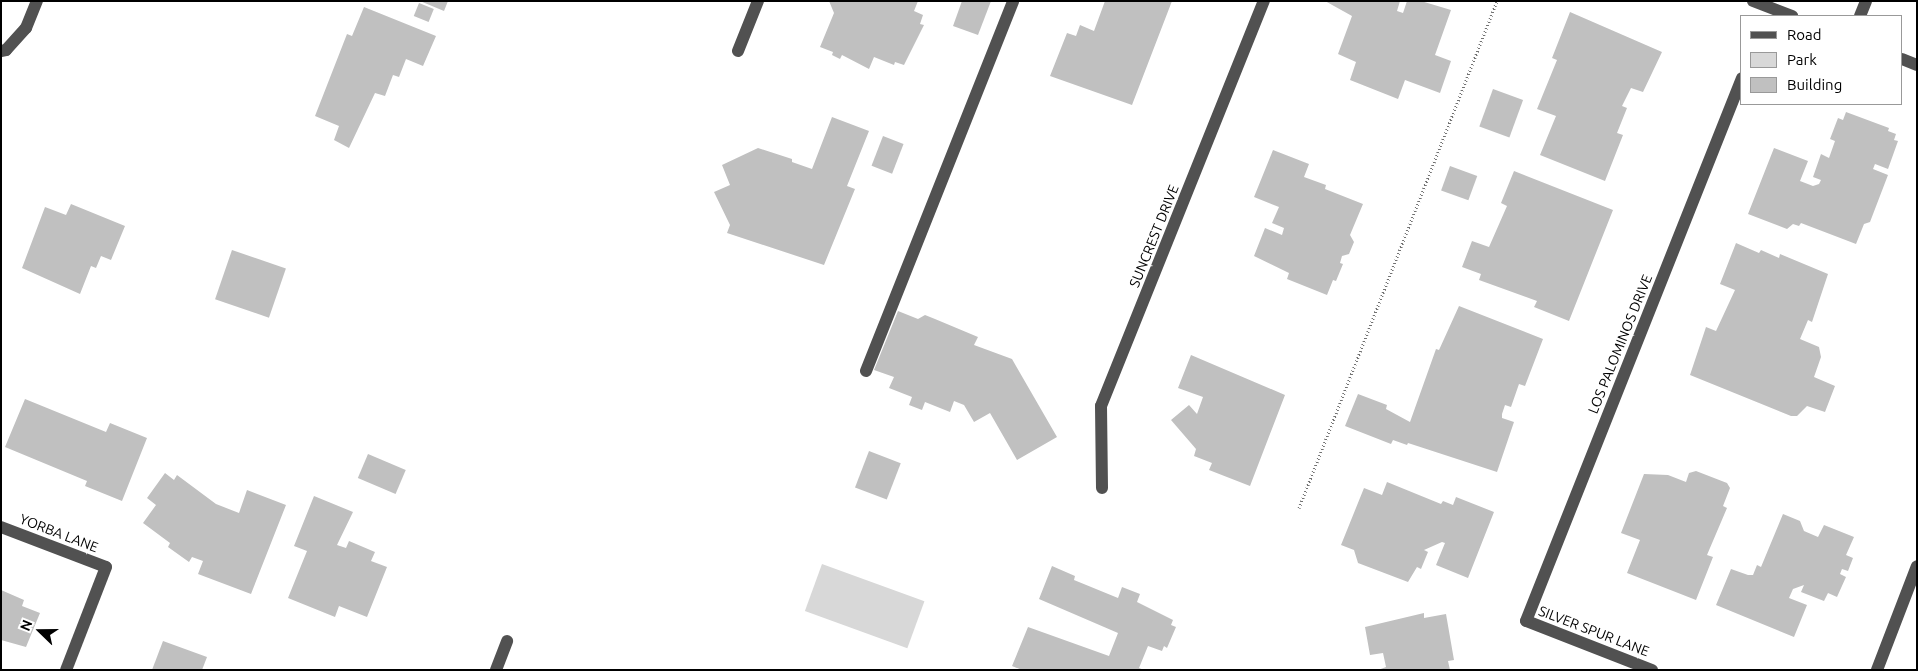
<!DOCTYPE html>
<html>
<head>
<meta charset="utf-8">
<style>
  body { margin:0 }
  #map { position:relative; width:1918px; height:671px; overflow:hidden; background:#fff; font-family:Ubuntu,sans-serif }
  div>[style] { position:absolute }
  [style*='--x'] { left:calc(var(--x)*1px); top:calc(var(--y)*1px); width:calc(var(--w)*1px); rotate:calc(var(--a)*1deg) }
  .green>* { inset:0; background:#d8d8d8; transform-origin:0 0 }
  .building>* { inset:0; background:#c0c0c0; transform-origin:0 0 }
  .path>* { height:3px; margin-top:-1.5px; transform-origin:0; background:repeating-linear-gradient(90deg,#737373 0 1px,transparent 0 3.5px) }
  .minor>* { height:12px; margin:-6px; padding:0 6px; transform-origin:6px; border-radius:6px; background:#515151 }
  span { translate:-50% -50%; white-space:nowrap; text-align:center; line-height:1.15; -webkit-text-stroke:4px #fff; paint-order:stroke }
  .street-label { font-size:14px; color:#000 }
  .frame { position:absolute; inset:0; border:2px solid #000; pointer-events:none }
  .legend { position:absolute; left:1740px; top:15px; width:162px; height:90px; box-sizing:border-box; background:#fff; border:1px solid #999; margin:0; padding:6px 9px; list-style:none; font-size:15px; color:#000 }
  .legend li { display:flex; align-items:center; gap:10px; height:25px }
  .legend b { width:25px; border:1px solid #999 }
  .north { position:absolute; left:15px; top:606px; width:50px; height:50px; -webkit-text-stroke:4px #fff; paint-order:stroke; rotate:292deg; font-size:14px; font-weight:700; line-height:20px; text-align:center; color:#000 }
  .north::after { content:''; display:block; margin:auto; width:18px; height:22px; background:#000; clip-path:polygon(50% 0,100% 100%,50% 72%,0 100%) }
</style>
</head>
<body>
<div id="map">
  <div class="green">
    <div style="left:822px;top:564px;width:109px;height:50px;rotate:20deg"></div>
  </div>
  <div class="building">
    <div style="clip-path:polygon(420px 1px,448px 1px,444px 11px)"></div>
    <div style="clip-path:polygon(829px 1px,918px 1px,914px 11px,923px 15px,920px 24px,924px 25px,904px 65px,895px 62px,894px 65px,874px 57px,869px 69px,842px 55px,840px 59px,832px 55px,833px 52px,820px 47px,834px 13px)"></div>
    <div style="clip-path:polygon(962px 1px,991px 1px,978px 35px,953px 26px)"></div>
    <div style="clip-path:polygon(1105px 1px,1172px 1px,1132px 105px,1050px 76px,1067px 33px,1076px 36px,1080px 25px,1094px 31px)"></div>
    <div style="clip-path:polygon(1325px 1px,1400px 1px,1397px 11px,1403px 13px,1407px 1px,1421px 1px,1451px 10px,1435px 55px,1451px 61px,1440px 93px,1405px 80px,1398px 99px,1350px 80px,1356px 62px,1338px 54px,1352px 16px)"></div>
    <div style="left:419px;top:3px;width:16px;height:14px;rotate:22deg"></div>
    <div style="clip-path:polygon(364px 7px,436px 36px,423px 66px,406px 59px,399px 77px,393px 75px,385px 96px,375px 93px,349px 148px,334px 140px,339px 126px,315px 116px,347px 34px,352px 36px)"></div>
    <div style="clip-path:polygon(1570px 12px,1662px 52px,1643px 92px,1631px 88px,1622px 106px,1627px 108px,1617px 133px,1623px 135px,1605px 181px,1540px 155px,1556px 116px,1537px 109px,1557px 60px,1552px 58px)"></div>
    <div style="left:1493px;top:89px;width:32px;height:40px;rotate:20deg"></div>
    <div style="clip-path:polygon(1846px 112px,1889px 128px,1888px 131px,1896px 134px,1894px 140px,1898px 141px,1888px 169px,1875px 164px,1873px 169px,1888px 175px,1870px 222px,1864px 224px,1856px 244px,1801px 223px,1799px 226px,1793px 224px,1787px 229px,1748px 214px,1774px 148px,1808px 161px,1800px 181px,1813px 186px,1819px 184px,1821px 180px,1813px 177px,1821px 154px,1829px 158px,1835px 141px,1830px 139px,1838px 118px,1843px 120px)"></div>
    <div style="clip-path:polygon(832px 117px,869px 131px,847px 186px,855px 189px,824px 265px,727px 233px,730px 225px,714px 192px,730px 185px,722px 165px,758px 148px,792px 159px,792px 162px,812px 169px)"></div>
    <div style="left:883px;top:136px;width:22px;height:32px;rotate:21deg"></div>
    <div style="clip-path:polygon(1273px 150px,1309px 164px,1304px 177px,1326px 185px,1325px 189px,1363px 204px,1350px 235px,1354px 242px,1349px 254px,1342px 256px,1340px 263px,1343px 264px,1336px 281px,1333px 280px,1327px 295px,1287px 279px,1289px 273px,1254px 256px,1265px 228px,1282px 235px,1284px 228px,1272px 223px,1279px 207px,1254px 197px)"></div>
    <div style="left:1450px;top:166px;width:29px;height:26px;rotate:20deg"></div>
    <div style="clip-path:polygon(1514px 171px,1613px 210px,1569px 321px,1534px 307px,1537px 301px,1479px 280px,1481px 274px,1462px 267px,1472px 241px,1489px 247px,1507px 206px,1501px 203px)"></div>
    <div style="clip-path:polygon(71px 204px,125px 226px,111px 260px,101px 256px,96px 268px,91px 266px,80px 294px,22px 268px,45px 207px,66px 215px)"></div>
    <div style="clip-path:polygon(1736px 243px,1759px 253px,1761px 250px,1779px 258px,1780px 254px,1828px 274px,1812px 322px,1808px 320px,1800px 339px,1819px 347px,1821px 357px,1814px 377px,1835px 386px,1825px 412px,1807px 406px,1797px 416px,1791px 416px,1690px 375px,1706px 327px,1716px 331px,1735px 290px,1720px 284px)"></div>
    <div style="left:232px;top:250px;width:57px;height:52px;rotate:19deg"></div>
    <div style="clip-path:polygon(1459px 306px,1543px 339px,1525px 386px,1519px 384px,1511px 407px,1505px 405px,1502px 414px,1502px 418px,1514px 422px,1497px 472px,1408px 443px,1407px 445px,1393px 440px,1391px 444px,1345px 426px,1358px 394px,1387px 405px,1386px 409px,1410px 422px,1436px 349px,1439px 350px)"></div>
    <div style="clip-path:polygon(898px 311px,918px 319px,925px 315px,935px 319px,978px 337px,974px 345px,1012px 359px,1057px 437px,1017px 460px,990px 413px,974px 422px,964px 405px,954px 401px,950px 412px,925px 402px,922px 410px,909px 405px,912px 397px,889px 388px,894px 377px,874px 370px)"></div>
    <div style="clip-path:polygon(1191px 355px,1285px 395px,1250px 486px,1209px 470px,1212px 463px,1194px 456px,1196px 449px,1171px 420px,1189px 405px,1197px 414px,1203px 397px,1178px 388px)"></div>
    <div style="clip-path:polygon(25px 399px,106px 432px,110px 423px,147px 438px,122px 501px,85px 486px,87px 481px,5px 447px)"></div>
    <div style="left:869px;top:451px;width:34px;height:39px;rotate:21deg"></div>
    <div style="left:368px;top:454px;width:41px;height:26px;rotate:23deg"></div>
    <div style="clip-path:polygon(1696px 471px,1727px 483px,1730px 488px,1723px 506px,1727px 508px,1707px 555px,1713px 557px,1696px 600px,1627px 573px,1640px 540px,1621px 533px,1644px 474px,1668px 475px,1686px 482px,1689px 473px)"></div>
    <div style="clip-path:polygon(165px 473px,174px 480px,177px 475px,216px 504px,239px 513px,247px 490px,286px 505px,251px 594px,198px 574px,203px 561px,192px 557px,189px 562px,168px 547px,170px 543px,143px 523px,156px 505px,147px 498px)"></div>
    <div style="clip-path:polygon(1387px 482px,1441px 504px,1443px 501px,1453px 505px,1456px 497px,1494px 512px,1468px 578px,1436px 565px,1445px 543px,1442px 542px,1424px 550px,1428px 552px,1421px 569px,1417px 567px,1408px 582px,1358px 563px,1354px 550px,1341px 545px,1364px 488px,1382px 495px)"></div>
    <div style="clip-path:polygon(314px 496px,353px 512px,337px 545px,346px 548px,349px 541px,375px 552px,371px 561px,387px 567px,367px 617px,339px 606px,335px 617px,288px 598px,307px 551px,294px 546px)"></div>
    <div style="clip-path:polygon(1783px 514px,1800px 521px,1804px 531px,1818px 537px,1824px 525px,1854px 537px,1846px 555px,1853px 558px,1848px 571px,1842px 569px,1840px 574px,1846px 577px,1837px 597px,1828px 593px,1824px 601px,1801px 592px,1804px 585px,1793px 589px,1789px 598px,1807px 605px,1794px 637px,1716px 605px,1731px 569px,1748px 575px,1753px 575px,1757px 565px,1761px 567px)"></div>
    <div style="clip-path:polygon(1052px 566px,1075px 576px,1074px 580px,1118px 598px,1122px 587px,1140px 594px,1137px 602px,1173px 620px,1171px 625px,1176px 627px,1167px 648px,1164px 646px,1162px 651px,1148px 646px,1139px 668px,1144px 670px,1022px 670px,1012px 666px,1028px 627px,1109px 656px,1118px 633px,1039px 599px)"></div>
    <div style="clip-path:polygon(1px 590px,24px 600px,22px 606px,40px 613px,26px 647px,1px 640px)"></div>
    <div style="clip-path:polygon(1424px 613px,1424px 618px,1446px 614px,1454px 660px,1448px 661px,1450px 670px,1378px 670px,1386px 667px,1383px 653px,1370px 655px,1365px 627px)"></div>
    <div style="clip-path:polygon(163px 641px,207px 657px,202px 670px,152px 670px)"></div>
  </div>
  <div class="path">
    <div style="--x:1299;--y:508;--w:544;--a:-68.67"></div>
  </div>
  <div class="minor">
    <div style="--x:1753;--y:1;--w:42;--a:21"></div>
    <div style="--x:1860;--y:16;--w:16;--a:-68"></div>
    <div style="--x:1;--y:51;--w:5;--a:-11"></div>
    <div style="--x:6;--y:50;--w:30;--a:-48"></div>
    <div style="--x:26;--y:28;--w:29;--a:-68"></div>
    <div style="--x:738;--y:51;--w:54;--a:-68.2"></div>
    <div style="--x:1902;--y:59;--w:16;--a:22"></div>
    <div style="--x:866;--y:371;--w:398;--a:-68.3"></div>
    <div style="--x:1102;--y:488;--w:82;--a:-90.7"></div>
    <div style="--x:1101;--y:406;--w:437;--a:-68.1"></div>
    <div style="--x:1;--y:527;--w:112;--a:20.9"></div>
    <div style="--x:106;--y:567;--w:110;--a:111.2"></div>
    <div style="--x:496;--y:670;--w:31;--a:-69"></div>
    <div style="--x:1652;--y:670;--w:135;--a:-158.7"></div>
    <div style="--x:1526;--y:621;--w:584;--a:-68.31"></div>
    <div style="--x:1877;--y:670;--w:111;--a:-69"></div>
  </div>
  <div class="street-label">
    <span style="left:1154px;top:236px;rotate:-68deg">SUNCREST DRIVE</span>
    <span style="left:1620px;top:344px;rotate:-68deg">LOS PALOMINOS DRIVE</span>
    <span style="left:59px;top:533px;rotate:21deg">YORBA LANE</span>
    <span style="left:1594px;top:631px;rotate:21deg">SILVER SPUR LANE</span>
  </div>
  <div class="frame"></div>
  <ul class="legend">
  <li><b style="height:6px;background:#515151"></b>Road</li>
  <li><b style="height:14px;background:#d8d8d8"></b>Park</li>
  <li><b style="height:14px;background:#c0c0c0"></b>Building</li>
  </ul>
  <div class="north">N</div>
</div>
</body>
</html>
